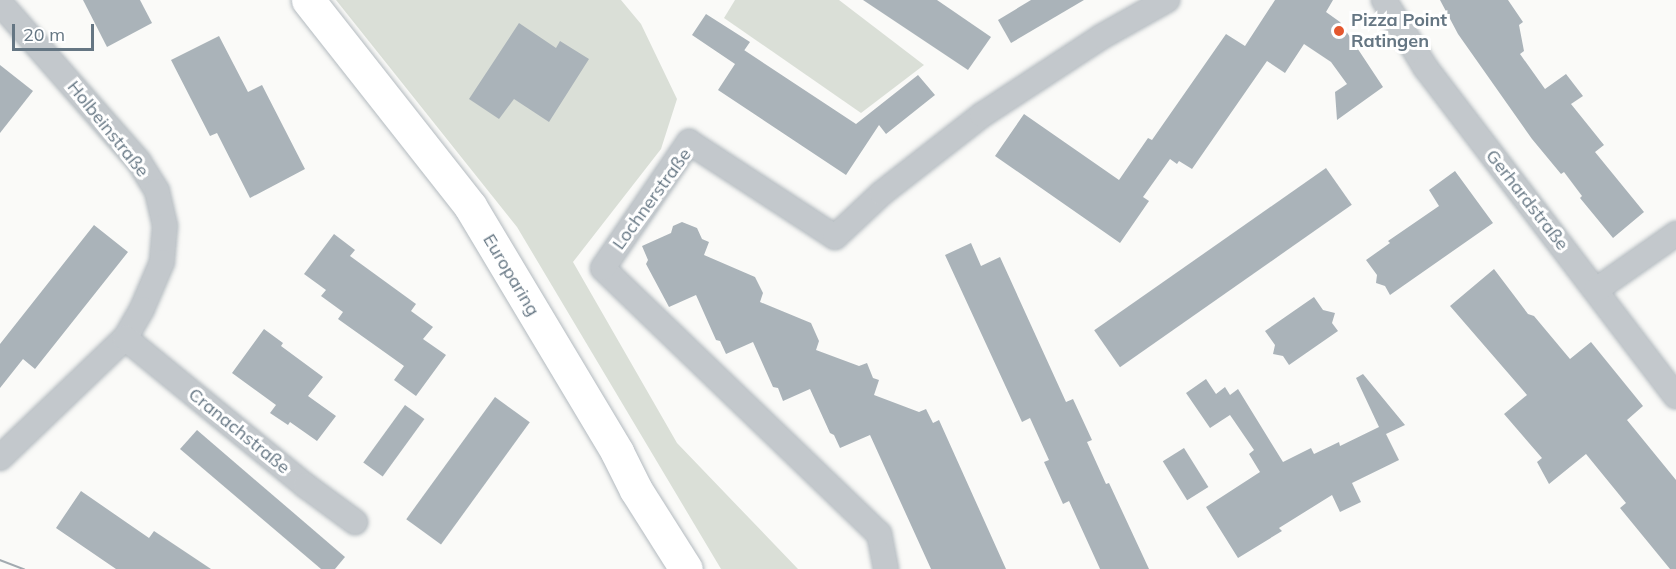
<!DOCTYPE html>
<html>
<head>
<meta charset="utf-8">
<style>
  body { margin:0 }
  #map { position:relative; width:1676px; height:569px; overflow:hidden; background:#fafaf8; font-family:Mulish,sans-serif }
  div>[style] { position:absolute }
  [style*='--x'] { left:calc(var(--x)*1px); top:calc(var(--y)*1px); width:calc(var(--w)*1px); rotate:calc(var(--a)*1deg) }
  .green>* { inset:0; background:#dadfd7 }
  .building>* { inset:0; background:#aab3b9; transform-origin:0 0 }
  .roads { filter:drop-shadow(0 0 2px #b3babf) drop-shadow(0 0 2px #b3babf) }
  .street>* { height:24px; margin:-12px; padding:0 12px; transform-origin:12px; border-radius:12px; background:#c3c8cc }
  .secondary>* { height:33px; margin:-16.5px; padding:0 16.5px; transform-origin:16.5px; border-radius:16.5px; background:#fff }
  .tram>* { height:1.5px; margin:-0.75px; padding:0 0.75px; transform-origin:0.75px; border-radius:0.75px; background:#a2aab0 }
  .dots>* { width:16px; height:16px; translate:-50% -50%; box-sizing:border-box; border:3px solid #fff; border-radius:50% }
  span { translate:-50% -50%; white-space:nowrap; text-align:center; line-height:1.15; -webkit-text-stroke:6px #fff; paint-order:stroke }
  .poi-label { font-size:18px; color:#657683; font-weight:700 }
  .left { translate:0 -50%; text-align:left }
  .street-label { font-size:18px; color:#657683 }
  .scale { position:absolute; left:12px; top:24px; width:82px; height:27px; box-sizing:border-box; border:3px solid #657683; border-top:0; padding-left:8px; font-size:18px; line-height:21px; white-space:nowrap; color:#657683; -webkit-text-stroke:4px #fff; paint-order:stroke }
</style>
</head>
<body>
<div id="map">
  <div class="green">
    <div style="clip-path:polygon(336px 0,621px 0,641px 24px,677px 99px,661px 149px,573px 262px,677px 443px,798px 569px,721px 569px,517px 227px)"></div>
    <div style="clip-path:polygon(735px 0,839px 0,924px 65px,861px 113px,724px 18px)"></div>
  </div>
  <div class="building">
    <div style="clip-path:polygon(83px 0,140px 0,152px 23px,107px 47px)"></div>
    <div style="clip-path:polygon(863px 0,937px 0,991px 37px,968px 70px)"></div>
    <div style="clip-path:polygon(1031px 0,1084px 0,1011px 43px,998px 20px)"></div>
    <div style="clip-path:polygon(1275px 0,1333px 0,1326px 12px,1340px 22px,1383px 87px,1337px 120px,1335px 92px,1347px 84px,1331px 62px,1304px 44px,1285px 73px,1267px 61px,1192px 169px,1179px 161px,1177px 164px,1170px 159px,1143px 197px,1149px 201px,1120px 243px,995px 156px,1024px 114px,1119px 180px,1148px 138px,1152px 140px,1226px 34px,1245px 46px)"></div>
    <div style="clip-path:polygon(1440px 0,1508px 0,1523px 22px,1519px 25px,1524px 51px,1520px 54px,1545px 89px,1566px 74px,1583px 96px,1571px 104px,1604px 145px,1595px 152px,1644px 212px,1613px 238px,1580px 198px,1582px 196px,1564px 172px,1561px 174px,1532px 139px,1458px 34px)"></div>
    <div style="clip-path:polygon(706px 14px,750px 42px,741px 55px,744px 50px,856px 124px,918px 75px,935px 95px,886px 134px,879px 125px,846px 175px,718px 90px,735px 64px,692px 35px)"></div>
    <div style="clip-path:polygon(519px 23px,556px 48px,560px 41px,589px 59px,549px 122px,514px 99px,499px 119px,469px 99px)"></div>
    <div style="clip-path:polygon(219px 36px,248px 92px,262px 85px,305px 169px,250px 198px,217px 133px,210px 136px,171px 60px)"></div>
    <div style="clip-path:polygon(0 65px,33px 91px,0 133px)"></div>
    <div style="left:1326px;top:168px;width:45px;height:283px;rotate:55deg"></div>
    <div style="clip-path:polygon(1455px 171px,1493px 223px,1390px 295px,1385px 286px,1376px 283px,1377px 275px,1366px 260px,1390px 243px,1388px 241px,1439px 206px,1429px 190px)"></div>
    <div style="clip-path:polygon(682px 222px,697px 228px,702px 239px,709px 242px,704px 255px,755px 277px,763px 293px,760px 302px,811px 323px,819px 341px,816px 350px,859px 366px,867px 363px,873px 378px,879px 380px,874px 395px,919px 412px,926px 409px,933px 423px,939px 420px,1006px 569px,931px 569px,870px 435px,840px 448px,834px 435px,830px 433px,810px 389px,783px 401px,778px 388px,773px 387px,753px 342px,726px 354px,720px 341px,716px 340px,696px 295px,669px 307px,646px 264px,648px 260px,642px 246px,671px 233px,673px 226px)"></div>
    <div style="clip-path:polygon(94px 225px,128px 252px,35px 369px,23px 359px,0 388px,0 344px)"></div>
    <div style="clip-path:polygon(334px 234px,355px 250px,350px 256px,416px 304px,411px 311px,433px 327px,423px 339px,446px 355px,416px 396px,394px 380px,404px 366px,338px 319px,343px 312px,321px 296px,326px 290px,304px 274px)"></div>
    <div style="clip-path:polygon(971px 243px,981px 266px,1000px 257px,1066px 402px,1073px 399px,1092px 440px,1087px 442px,1106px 484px,1109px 483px,1149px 569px,1100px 569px,1069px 501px,1063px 504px,1044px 462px,1049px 460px,1030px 418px,1022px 422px,945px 255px)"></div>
    <div style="clip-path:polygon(1494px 269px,1528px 314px,1534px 316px,1570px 359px,1591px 342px,1643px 406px,1627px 420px,1676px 480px,1676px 569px,1670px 569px,1620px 508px,1626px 503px,1586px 454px,1549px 484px,1537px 462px,1542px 458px,1504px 414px,1527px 395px,1450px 306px)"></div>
    <div style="clip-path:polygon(1314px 297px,1323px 310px,1335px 313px,1332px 323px,1338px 331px,1289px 365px,1283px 356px,1273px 354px,1275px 345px,1265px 331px)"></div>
    <div style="clip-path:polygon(264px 329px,283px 343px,281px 346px,323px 377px,308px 396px,336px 416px,317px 441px,290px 422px,288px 425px,270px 413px,276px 405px,232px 373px)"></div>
    <div style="clip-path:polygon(1363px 374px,1405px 425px,1386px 434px,1399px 460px,1352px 483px,1361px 502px,1340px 512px,1332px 495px,1279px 528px,1282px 531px,1238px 558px,1206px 507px,1260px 472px,1249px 454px,1254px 450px,1230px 415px,1210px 428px,1186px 393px,1206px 379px,1216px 394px,1225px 387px,1230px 395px,1238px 389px,1283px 462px,1311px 448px,1314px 454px,1339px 442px,1340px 446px,1379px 427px,1356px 378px)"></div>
    <div style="left:495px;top:397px;width:43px;height:151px;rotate:36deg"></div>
    <div style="left:405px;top:405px;width:24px;height:71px;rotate:36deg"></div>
    <div style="clip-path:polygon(197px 430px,345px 557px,335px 569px,321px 569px,180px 449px)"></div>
    <div style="left:1184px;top:448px;width:46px;height:25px;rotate:58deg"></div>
    <div style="clip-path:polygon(81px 491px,149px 538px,154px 531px,211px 569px,116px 569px,56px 528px)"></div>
  </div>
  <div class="roads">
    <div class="street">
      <div style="--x:1384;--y:0;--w:79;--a:58.5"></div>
      <div style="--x:1425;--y:67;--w:414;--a:52.7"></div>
      <div style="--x:0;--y:3;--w:211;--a:48.8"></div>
      <div style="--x:139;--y:162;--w:34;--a:58"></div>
      <div style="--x:157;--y:191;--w:36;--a:77"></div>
      <div style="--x:165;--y:226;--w:36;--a:95"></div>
      <div style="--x:162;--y:262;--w:51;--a:113.1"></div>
      <div style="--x:142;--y:309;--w:34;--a:120"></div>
      <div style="--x:125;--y:338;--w:173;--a:136.2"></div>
      <div style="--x:1596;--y:290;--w:98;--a:-35"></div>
      <div style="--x:125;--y:338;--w:234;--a:39.3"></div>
      <div style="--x:306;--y:486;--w:61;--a:36.3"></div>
      <div style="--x:886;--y:569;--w:36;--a:-101"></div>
      <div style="--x:879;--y:534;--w:383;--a:-136.1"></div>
      <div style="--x:603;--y:268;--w:153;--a:-55.7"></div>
      <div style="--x:689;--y:142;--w:174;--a:33.1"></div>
      <div style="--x:835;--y:237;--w:64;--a:-43.1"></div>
      <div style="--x:882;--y:193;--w:127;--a:-38"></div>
      <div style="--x:982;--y:115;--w:142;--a:-33.2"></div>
      <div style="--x:1101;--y:37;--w:76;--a:-29.3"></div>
    </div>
    <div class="secondary">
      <div style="--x:308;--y:0;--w:262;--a:51.8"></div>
      <div style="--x:470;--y:206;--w:287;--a:59.1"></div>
      <div style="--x:617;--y:452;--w:42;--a:63.4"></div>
      <div style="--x:636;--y:490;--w:93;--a:57.7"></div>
    </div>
  </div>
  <div class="tram">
    <div style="--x:0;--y:560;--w:26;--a:21"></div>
  </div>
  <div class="dots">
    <div style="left:1339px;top:31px;background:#e4572e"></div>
  </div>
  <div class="poi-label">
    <span class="left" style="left:1351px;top:31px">Pizza Point<br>Ratingen</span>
  </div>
  <div class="street-label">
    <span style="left:108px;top:129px;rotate:51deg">Holbeinstraße</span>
    <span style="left:652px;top:199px;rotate:-54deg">Lochnerstraße</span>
    <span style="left:1527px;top:200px;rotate:52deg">Gerhardstraße</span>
    <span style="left:511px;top:275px;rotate:59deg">Europaring</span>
    <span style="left:239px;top:431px;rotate:39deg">Cranachstraße</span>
  </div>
  <div class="scale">20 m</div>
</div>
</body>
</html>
